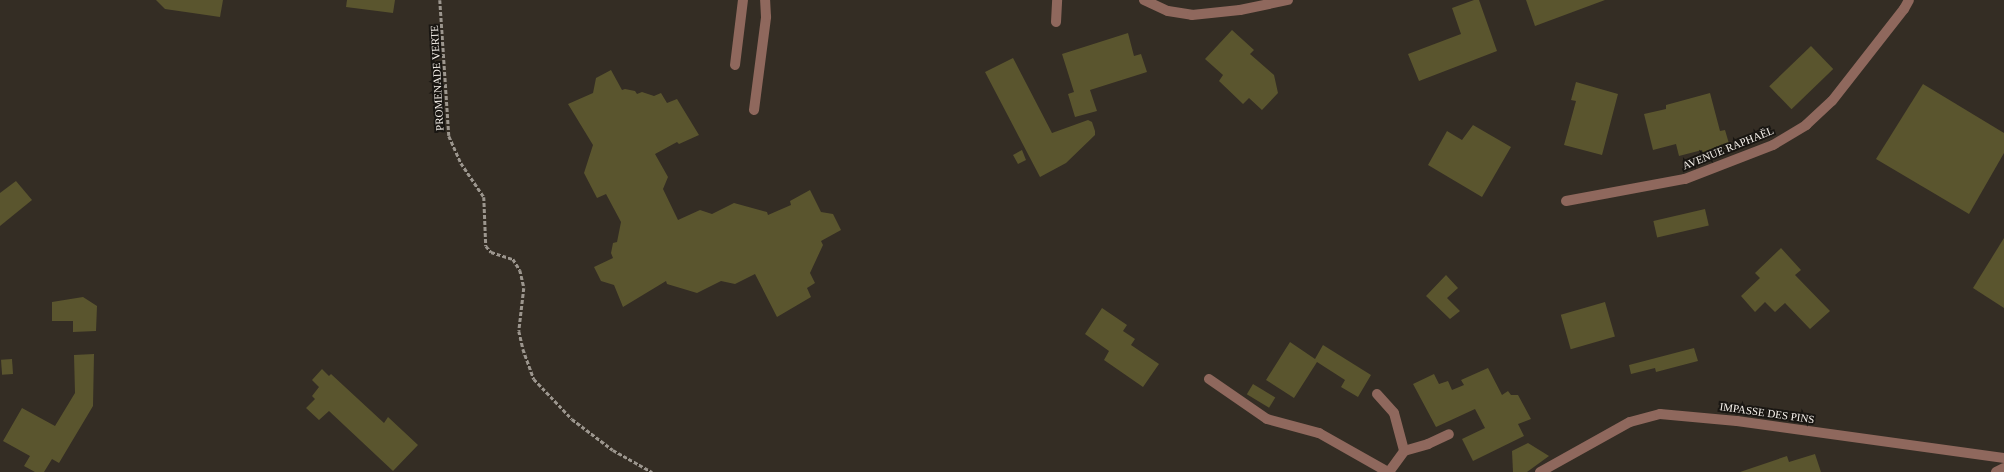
<!DOCTYPE html>
<html>
<head>
<meta charset="utf-8">
<style>
  body { margin:0 }
  #map { position:relative; width:2004px; height:472px; overflow:hidden; background:#342d24; font-family:Georgia,serif }
  div>[style] { position:absolute }
  [style*='--x'] { left:calc(var(--x)*1px); top:calc(var(--y)*1px); width:calc(var(--w)*1px); rotate:calc(var(--a)*1deg) }
  .building>* { inset:0; background:#5a552e; transform-origin:0 0 }
  .path>* { height:2.5px; margin-top:-1.25px; transform-origin:0; background:repeating-linear-gradient(90deg,#9c968e 0 4px,transparent 0 6px) }
  .minor>* { height:10px; margin:-5px; padding:0 5px; transform-origin:5px; border-radius:5px; background:#8f685d }
  span { translate:-50% -50%; white-space:nowrap; text-align:center; line-height:1.15; -webkit-text-stroke:4px #191612; paint-order:stroke }
  .street-label { font-size:11px; color:#f6f1eb }
</style>
</head>
<body>
<div id="map">
  <div class="building">
    <div style="clip-path:polygon(156px 0,223px 0,220px 17px,165px 9px)"></div>
    <div style="clip-path:polygon(347px 0,395px 0,393px 13px,346px 7px)"></div>
    <div style="clip-path:polygon(1474px 0,1479px 0,1497px 51px,1419px 81px,1408px 54px,1461px 34px,1452px 8px)"></div>
    <div style="clip-path:polygon(1526px 0,1605px 0,1535px 26px)"></div>
    <div style="clip-path:polygon(1232px 30px,1254px 50px,1250px 54px,1274px 75px,1278px 93px,1262px 110px,1249px 98px,1243px 104px,1219px 81px,1223px 75px,1205px 59px)"></div>
    <div style="clip-path:polygon(1128px 33px,1134px 56px,1141px 54px,1147px 72px,1090px 90px,1097px 111px,1075px 117px,1068px 94px,1074px 92px,1062px 54px)"></div>
    <div style="left:1811px;top:46px;width:32px;height:58px;rotate:46deg"></div>
    <div style="clip-path:polygon(1013px 58px,1052px 133px,1088px 120px,1092px 122px,1095px 131px,1095px 135px,1066px 163px,1040px 177px,985px 72px)"></div>
    <div style="clip-path:polygon(611px 70px,622px 90px,625px 89px,635px 91px,637px 94px,642px 92px,654px 96px,661px 93px,667px 103px,677px 99px,699px 135px,679px 144px,677px 142px,655px 154px,668px 177px,663px 189px,678px 220px,700px 210px,712px 214px,734px 203px,767px 212px,768px 215px,791px 205px,790px 201px,810px 190px,821px 212px,833px 214px,841px 230px,821px 241px,823px 245px,810px 273px,815px 283px,807px 288px,811px 297px,777px 317px,755px 274px,735px 284px,721px 281px,697px 293px,667px 284px,666px 281px,623px 307px,614px 285px,601px 281px,594px 267px,613px 258px,611px 253px,613px 243px,617px 242px,621px 222px,606px 194px,597px 198px,584px 173px,593px 145px,568px 104px,593px 93px,596px 78px)"></div>
    <div style="clip-path:polygon(1576px 82px,1618px 94px,1602px 155px,1564px 145px,1576px 101px,1571px 100px)"></div>
    <div style="clip-path:polygon(1923px 84px,2004px 133px,2004px 153px,1969px 214px,1876px 159px)"></div>
    <div style="clip-path:polygon(1710px 93px,1720px 131px,1725px 130px,1730px 147px,1703px 154px,1702px 150px,1679px 156px,1676px 144px,1653px 150px,1644px 114px,1666px 109px,1666px 105px)"></div>
    <div style="clip-path:polygon(1473px 125px,1511px 147px,1482px 197px,1428px 165px,1447px 131px,1462px 140px)"></div>
    <div style="clip-path:polygon(1022px 150px,1026px 160px,1018px 164px,1013px 155px)"></div>
    <div style="clip-path:polygon(16px 181px,32px 200px,0 226px,0 193px)"></div>
    <div style="left:1705px;top:209px;width:17px;height:53px;rotate:77deg"></div>
    <div style="clip-path:polygon(2004px 238px,2004px 308px,1973px 288px)"></div>
    <div style="clip-path:polygon(1781px 248px,1801px 270px,1795px 275px,1830px 311px,1810px 329px,1785px 303px,1775px 312px,1765px 302px,1755px 312px,1741px 296px,1760px 278px,1755px 273px)"></div>
    <div style="clip-path:polygon(1446px 275px,1458px 288px,1447px 298px,1460px 311px,1450px 319px,1426px 296px)"></div>
    <div style="clip-path:polygon(83px 297px,97px 306px,96px 331px,73px 332px,73px 321px,52px 321px,52px 302px)"></div>
    <div style="left:1605px;top:302px;width:36px;height:46px;rotate:74deg"></div>
    <div style="clip-path:polygon(1102px 308px,1127px 325px,1123px 331px,1135px 339px,1131px 345px,1159px 364px,1143px 387px,1104px 360px,1109px 351px,1085px 334px)"></div>
    <div style="clip-path:polygon(1290px 342px,1315px 359px,1323px 345px,1371px 375px,1358px 397px,1341px 387px,1345px 380px,1317px 362px,1294px 398px,1266px 380px)"></div>
    <div style="clip-path:polygon(1694px 348px,1698px 361px,1656px 372px,1655px 368px,1631px 374px,1629px 365px)"></div>
    <div style="clip-path:polygon(94px 354px,93px 406px,59px 463px,52px 459px,44px 472px,35px 472px,24px 466px,30px 456px,3px 441px,22px 408px,55px 426px,75px 393px,74px 355px)"></div>
    <div style="left:12px;top:359px;width:15px;height:11px;rotate:86deg"></div>
    <div style="clip-path:polygon(1488px 368px,1502px 395px,1508px 391px,1511px 395px,1518px 395px,1531px 419px,1518px 424px,1524px 436px,1473px 461px,1462px 439px,1485px 428px,1475px 409px,1436px 427px,1413px 384px,1434px 374px,1439px 384px,1448px 381px,1452px 390px,1464px 385px,1461px 380px)"></div>
    <div style="clip-path:polygon(322px 369px,329px 376px,331px 374px,384px 423px,388px 417px,418px 445px,393px 471px,329px 411px,319px 420px,306px 408px,315px 399px,312px 396px,319px 387px,312px 380px)"></div>
    <div style="left:1253px;top:384px;width:26px;height:12px;rotate:31deg"></div>
    <div style="clip-path:polygon(1528px 443px,1549px 456px,1527px 472px,1513px 472px,1512px 451px)"></div>
    <div style="clip-path:polygon(1815px 454px,1821px 472px,1740px 472px,1787px 456px,1789px 462px)"></div>
  </div>
  <div class="path">
    <div style="--x:440;--y:0;--w:136;--a:86.2"></div>
    <div style="--x:449;--y:136;--w:30;--a:66"></div>
    <div style="--x:461;--y:163;--w:41;--a:55.9"></div>
    <div style="--x:484;--y:197;--w:49;--a:87.7"></div>
    <div style="--x:486;--y:246;--w:8;--a:50"></div>
    <div style="--x:491;--y:252;--w:23;--a:18"></div>
    <div style="--x:513;--y:259;--w:13;--a:58"></div>
    <div style="--x:520;--y:270;--w:18;--a:77"></div>
    <div style="--x:524;--y:288;--w:43;--a:96.6"></div>
    <div style="--x:519;--y:331;--w:18;--a:77"></div>
    <div style="--x:523;--y:349;--w:32;--a:70"></div>
    <div style="--x:534;--y:379;--w:55;--a:46.5"></div>
    <div style="--x:572;--y:419;--w:51;--a:37.1"></div>
    <div style="--x:613;--y:450;--w:45;--a:29.4"></div>
  </div>
  <div class="minor">
    <div style="--x:1144;--y:0;--w:26;--a:25"></div>
    <div style="--x:1168;--y:11;--w:24;--a:9"></div>
    <div style="--x:1192;--y:15;--w:48;--a:-5.9"></div>
    <div style="--x:1240;--y:10;--w:49;--a:-11.8"></div>
    <div style="--x:1056;--y:22;--w:22;--a:-87"></div>
    <div style="--x:735;--y:65;--w:65;--a:-83"></div>
    <div style="--x:754;--y:110;--w:94;--a:-82.6"></div>
    <div style="--x:766;--y:17;--w:17;--a:-93"></div>
    <div style="--x:1566;--y:201;--w:121;--a:-10.5"></div>
    <div style="--x:1685;--y:179;--w:94;--a:-21.1"></div>
    <div style="--x:1773;--y:145;--w:39;--a:-31"></div>
    <div style="--x:1806;--y:125;--w:35;--a:-43"></div>
    <div style="--x:1832;--y:101;--w:117;--a:-52"></div>
    <div style="--x:1904;--y:9;--w:10;--a:-61"></div>
    <div style="--x:1209;--y:379;--w:70;--a:34.6"></div>
    <div style="--x:1267;--y:419;--w:54;--a:15.1"></div>
    <div style="--x:1319;--y:433;--w:79;--a:29.5"></div>
    <div style="--x:1377;--y:394;--w:25;--a:48"></div>
    <div style="--x:1394;--y:413;--w:39;--a:75"></div>
    <div style="--x:1389;--y:472;--w:26;--a:-54"></div>
    <div style="--x:1404;--y:451;--w:25;--a:-16"></div>
    <div style="--x:1428;--y:444;--w:23;--a:-25"></div>
    <div style="--x:1540;--y:472;--w:103;--a:-29.1"></div>
    <div style="--x:1630;--y:422;--w:31;--a:-15"></div>
    <div style="--x:1660;--y:414;--w:77;--a:5.2"></div>
    <div style="--x:1737;--y:421;--w:270;--a:7.9"></div>
    <div style="--x:1996;--y:472;--w:9;--a:-27"></div>
  </div>
  <div class="street-label">
    <span style="left:437px;top:78px;rotate:-93deg">PROMENADE VERTE</span>
    <span style="left:1728px;top:148px;rotate:-22deg">AVENUE RAPHAËL</span>
    <span style="left:1767px;top:413px;rotate:8deg">IMPASSE DES PINS</span>
  </div>
</div>
</body>
</html>
